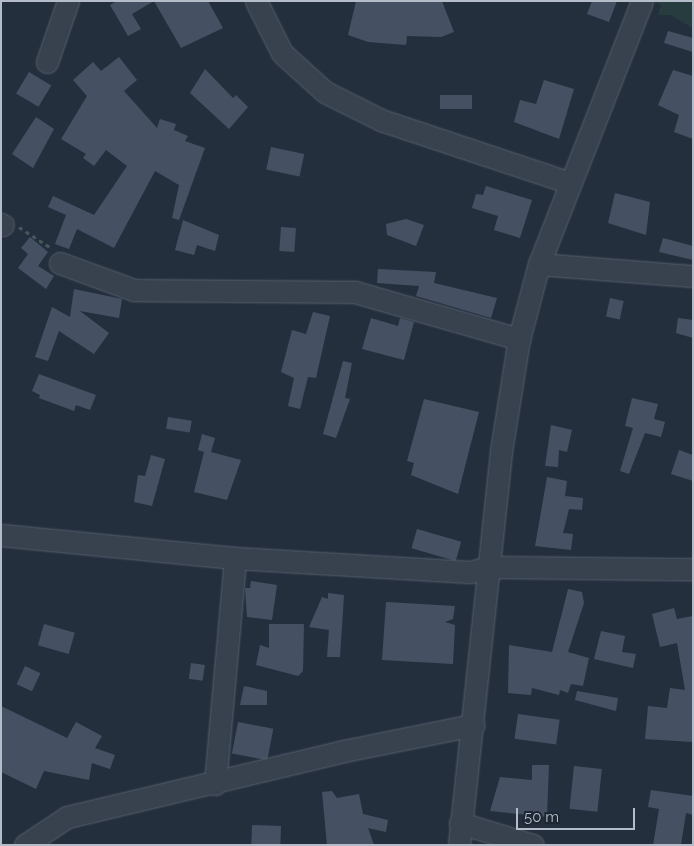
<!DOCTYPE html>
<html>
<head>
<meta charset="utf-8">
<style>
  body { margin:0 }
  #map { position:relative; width:694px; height:846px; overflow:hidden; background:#242f3e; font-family:Raleway,sans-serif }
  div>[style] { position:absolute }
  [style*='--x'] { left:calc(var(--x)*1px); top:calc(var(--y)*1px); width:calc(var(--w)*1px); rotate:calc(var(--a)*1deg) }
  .green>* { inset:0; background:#263c3f }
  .building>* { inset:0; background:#455162; transform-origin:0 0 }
  .path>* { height:3px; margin-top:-1.5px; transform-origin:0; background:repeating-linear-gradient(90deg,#44595c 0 4px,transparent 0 8px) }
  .roads { filter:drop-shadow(0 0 1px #565f6c) drop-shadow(0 0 1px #565f6c) }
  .minor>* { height:21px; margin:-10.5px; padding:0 10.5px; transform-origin:10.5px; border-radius:10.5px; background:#38414e }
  span { translate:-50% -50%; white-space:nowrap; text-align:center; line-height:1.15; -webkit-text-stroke:4px #1d2633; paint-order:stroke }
  .frame { position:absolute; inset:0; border:2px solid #b4bcc9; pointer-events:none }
  .scale { position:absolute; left:516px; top:808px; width:119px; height:22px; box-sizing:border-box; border:2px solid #b4bcc9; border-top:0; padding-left:6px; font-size:15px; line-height:18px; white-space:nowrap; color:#b4bcc9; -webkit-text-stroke:4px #1d2633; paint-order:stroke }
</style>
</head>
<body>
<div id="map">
  <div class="green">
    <div style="clip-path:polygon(651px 1px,693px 1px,693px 28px,670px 15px,658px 15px,661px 5px)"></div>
  </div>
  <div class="building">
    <div style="clip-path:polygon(117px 1px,154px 1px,132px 14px,141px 29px,128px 36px,110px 5px)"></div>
    <div style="clip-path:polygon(154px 1px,208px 1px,223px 28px,181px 48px)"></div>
    <div style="clip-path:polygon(356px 1px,442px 1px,454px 32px,441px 37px,407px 36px,406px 45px,368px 42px,348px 35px)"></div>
    <div style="clip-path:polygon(592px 1px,617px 1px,609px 22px,587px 14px)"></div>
    <div style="clip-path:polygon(668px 31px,693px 38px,693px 52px,664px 43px)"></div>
    <div style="clip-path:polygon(119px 57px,137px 80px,124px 91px,157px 128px,160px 119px,176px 124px,174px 130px,188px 136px,185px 141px,205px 148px,179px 220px,172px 218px,179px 185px,155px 171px,114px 248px,77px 229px,69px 249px,55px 244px,66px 215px,48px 207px,53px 196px,94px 215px,127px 166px,106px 150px,94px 166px,83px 158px,86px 154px,61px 139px,87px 96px,73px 80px,93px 62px,101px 71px)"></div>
    <div style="clip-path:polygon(205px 69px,233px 98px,236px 95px,248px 107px,229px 129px,190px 93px)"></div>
    <div style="clip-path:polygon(673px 70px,693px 76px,693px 139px,674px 132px,679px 115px,658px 105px)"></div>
    <div style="left:29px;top:72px;width:26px;height:25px;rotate:31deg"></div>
    <div style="clip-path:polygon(544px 80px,574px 89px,559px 139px,514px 122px,520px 100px,536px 104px)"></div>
    <div style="left:472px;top:95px;width:14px;height:32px;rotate:90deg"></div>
    <div style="clip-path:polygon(36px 117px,54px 129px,33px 168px,12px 154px)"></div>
    <div style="left:271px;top:147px;width:34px;height:23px;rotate:12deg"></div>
    <div style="clip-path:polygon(486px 186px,532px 200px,520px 238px,494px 230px,498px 216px,472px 208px,476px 194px,483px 195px)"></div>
    <div style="clip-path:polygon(615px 193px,650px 202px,646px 235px,608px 223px)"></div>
    <div style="clip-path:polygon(406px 219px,424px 225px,416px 246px,387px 235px,386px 224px)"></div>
    <div style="clip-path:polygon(183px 220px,219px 235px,215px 251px,197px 245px,194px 255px,175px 250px)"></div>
    <div style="left:281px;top:227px;width:15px;height:24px;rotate:4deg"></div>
    <div style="clip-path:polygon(30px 237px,48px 252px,38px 266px,54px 276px,46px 289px,18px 268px,28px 254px,21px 248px)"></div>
    <div style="clip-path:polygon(663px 238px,693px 246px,693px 260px,659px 252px)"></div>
    <div style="clip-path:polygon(378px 269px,436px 272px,434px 283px,497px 298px,491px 318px,416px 296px,419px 286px,377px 283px)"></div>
    <div style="clip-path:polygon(74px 289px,122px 299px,119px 318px,80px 311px,109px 333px,94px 354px,59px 331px,48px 361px,35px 357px,52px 307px,70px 317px)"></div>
    <div style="left:610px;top:298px;width:14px;height:19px;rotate:12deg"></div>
    <div style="clip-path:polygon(313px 312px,330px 316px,316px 378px,308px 377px,300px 409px,288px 406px,294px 378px,281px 372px,292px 330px,306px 334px)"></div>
    <div style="clip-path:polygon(371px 318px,398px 326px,400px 318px,414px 322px,404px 360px,362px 349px)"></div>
    <div style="clip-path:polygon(678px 318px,693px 320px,693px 338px,676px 333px)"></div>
    <div style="clip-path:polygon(343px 361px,352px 363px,345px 398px,350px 399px,336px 438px,323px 434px)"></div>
    <div style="clip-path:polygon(39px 374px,96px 395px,90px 410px,76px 405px,74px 411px,39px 398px,40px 395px,32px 391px)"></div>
    <div style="clip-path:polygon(632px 398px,658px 404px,654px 419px,665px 422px,661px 437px,645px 433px,629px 474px,620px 471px,633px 428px,625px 426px)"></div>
    <div style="clip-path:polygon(424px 399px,479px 412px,458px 494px,411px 475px,414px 463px,407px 461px)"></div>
    <div style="left:168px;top:417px;width:24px;height:12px;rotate:9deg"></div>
    <div style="clip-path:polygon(551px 425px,572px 430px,567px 452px,559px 450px,558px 467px,545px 466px)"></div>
    <div style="clip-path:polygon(202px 434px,215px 438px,211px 452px,241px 460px,227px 500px,194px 492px,204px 452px,198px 450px)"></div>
    <div style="clip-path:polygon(679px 450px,693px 455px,693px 481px,671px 474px)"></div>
    <div style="clip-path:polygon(151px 455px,165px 459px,152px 506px,134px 502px,138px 475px,145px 476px)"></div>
    <div style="clip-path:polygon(547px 477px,567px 481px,565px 496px,583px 498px,582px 510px,569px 509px,563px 533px,573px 534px,571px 550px,535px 546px)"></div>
    <div style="left:417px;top:529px;width:46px;height:20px;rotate:16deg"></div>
    <div style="clip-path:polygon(251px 581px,277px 585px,272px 620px,247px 617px,245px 588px,250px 588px)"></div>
    <div style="clip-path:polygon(568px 589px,582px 592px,584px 603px,568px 652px,589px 658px,583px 686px,571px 684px,568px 693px,560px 690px,559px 695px,532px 688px,531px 695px,508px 693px,509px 645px,552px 652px)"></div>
    <div style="clip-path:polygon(328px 593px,344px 595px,340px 657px,327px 657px,329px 630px,309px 627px,322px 597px,328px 599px)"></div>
    <div style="clip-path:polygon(386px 602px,455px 606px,453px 619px,445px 622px,455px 625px,453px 664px,382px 660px)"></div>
    <div style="clip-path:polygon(674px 608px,677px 619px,693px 616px,693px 742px,645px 739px,648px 706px,667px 708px,670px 688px,685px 690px,677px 643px,660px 647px,652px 614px)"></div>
    <div style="left:44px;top:624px;width:32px;height:22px;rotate:16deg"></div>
    <div style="clip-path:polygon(269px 624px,304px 624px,303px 671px,298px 676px,256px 665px,260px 645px,269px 648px)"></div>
    <div style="clip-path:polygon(601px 631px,625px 636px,622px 652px,636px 654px,633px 668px,594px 659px)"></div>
    <div style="left:191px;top:663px;width:14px;height:16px;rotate:8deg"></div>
    <div style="left:25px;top:666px;width:17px;height:20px;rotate:25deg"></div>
    <div style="clip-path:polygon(244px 686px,267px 691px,267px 705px,240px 705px)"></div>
    <div style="clip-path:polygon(577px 691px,618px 698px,616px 711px,575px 700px)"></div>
    <div style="clip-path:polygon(1px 706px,67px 738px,76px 722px,102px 736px,95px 748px,115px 755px,110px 769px,92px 763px,89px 780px,44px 771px,36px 789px,1px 772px)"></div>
    <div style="left:518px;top:714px;width:42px;height:25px;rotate:8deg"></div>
    <div style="left:238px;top:722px;width:36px;height:32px;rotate:11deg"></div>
    <div style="clip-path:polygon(532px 765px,549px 765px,547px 817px,490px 811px,500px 777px,532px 780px)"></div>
    <div style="left:574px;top:766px;width:28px;height:43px;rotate:6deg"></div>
    <div style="clip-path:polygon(651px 790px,693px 796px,693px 815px,686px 813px,681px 845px,653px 845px,659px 809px,648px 807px)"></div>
    <div style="clip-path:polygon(332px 791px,337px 798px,359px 794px,363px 814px,388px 820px,386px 832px,368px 828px,374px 845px,327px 845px,322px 792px)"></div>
    <div style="left:252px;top:825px;width:29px;height:20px;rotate:2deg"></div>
  </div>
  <div class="path">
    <div style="--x:19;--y:227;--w:38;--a:33"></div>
  </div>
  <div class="roads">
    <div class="minor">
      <div style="--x:256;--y:1;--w:58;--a:63.4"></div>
      <div style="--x:282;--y:53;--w:58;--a:42.2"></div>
      <div style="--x:325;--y:92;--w:63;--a:26.6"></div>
      <div style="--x:381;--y:120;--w:199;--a:18.4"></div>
      <div style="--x:47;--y:62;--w:65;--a:-71"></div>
      <div style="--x:1;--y:224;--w:2;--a:27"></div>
      <div style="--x:60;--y:263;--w:79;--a:20"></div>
      <div style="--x:134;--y:290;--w:221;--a:0.5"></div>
      <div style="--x:355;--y:292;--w:171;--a:16"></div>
      <div style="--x:539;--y:264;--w:154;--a:4.5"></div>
      <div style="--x:1;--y:535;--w:235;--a:5.6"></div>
      <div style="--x:235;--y:558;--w:235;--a:3.4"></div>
      <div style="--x:470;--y:572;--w:20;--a:-15"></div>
      <div style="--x:489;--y:567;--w:204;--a:0.6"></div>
      <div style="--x:215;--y:784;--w:227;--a:-84.9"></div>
      <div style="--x:460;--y:823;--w:76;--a:16.8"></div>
      <div style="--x:25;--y:845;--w:50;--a:-33.7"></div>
      <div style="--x:67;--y:817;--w:285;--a:-13.4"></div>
      <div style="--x:344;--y:751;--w:132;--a:-11.4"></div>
      <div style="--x:459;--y:845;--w:396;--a:-83.9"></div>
      <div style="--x:501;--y:451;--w:113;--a:-80.9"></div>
      <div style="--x:519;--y:339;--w:78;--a:-75.1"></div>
      <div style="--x:539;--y:264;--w:282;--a:-68.6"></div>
    </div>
  </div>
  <div class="frame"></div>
  <div class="scale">50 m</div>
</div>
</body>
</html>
